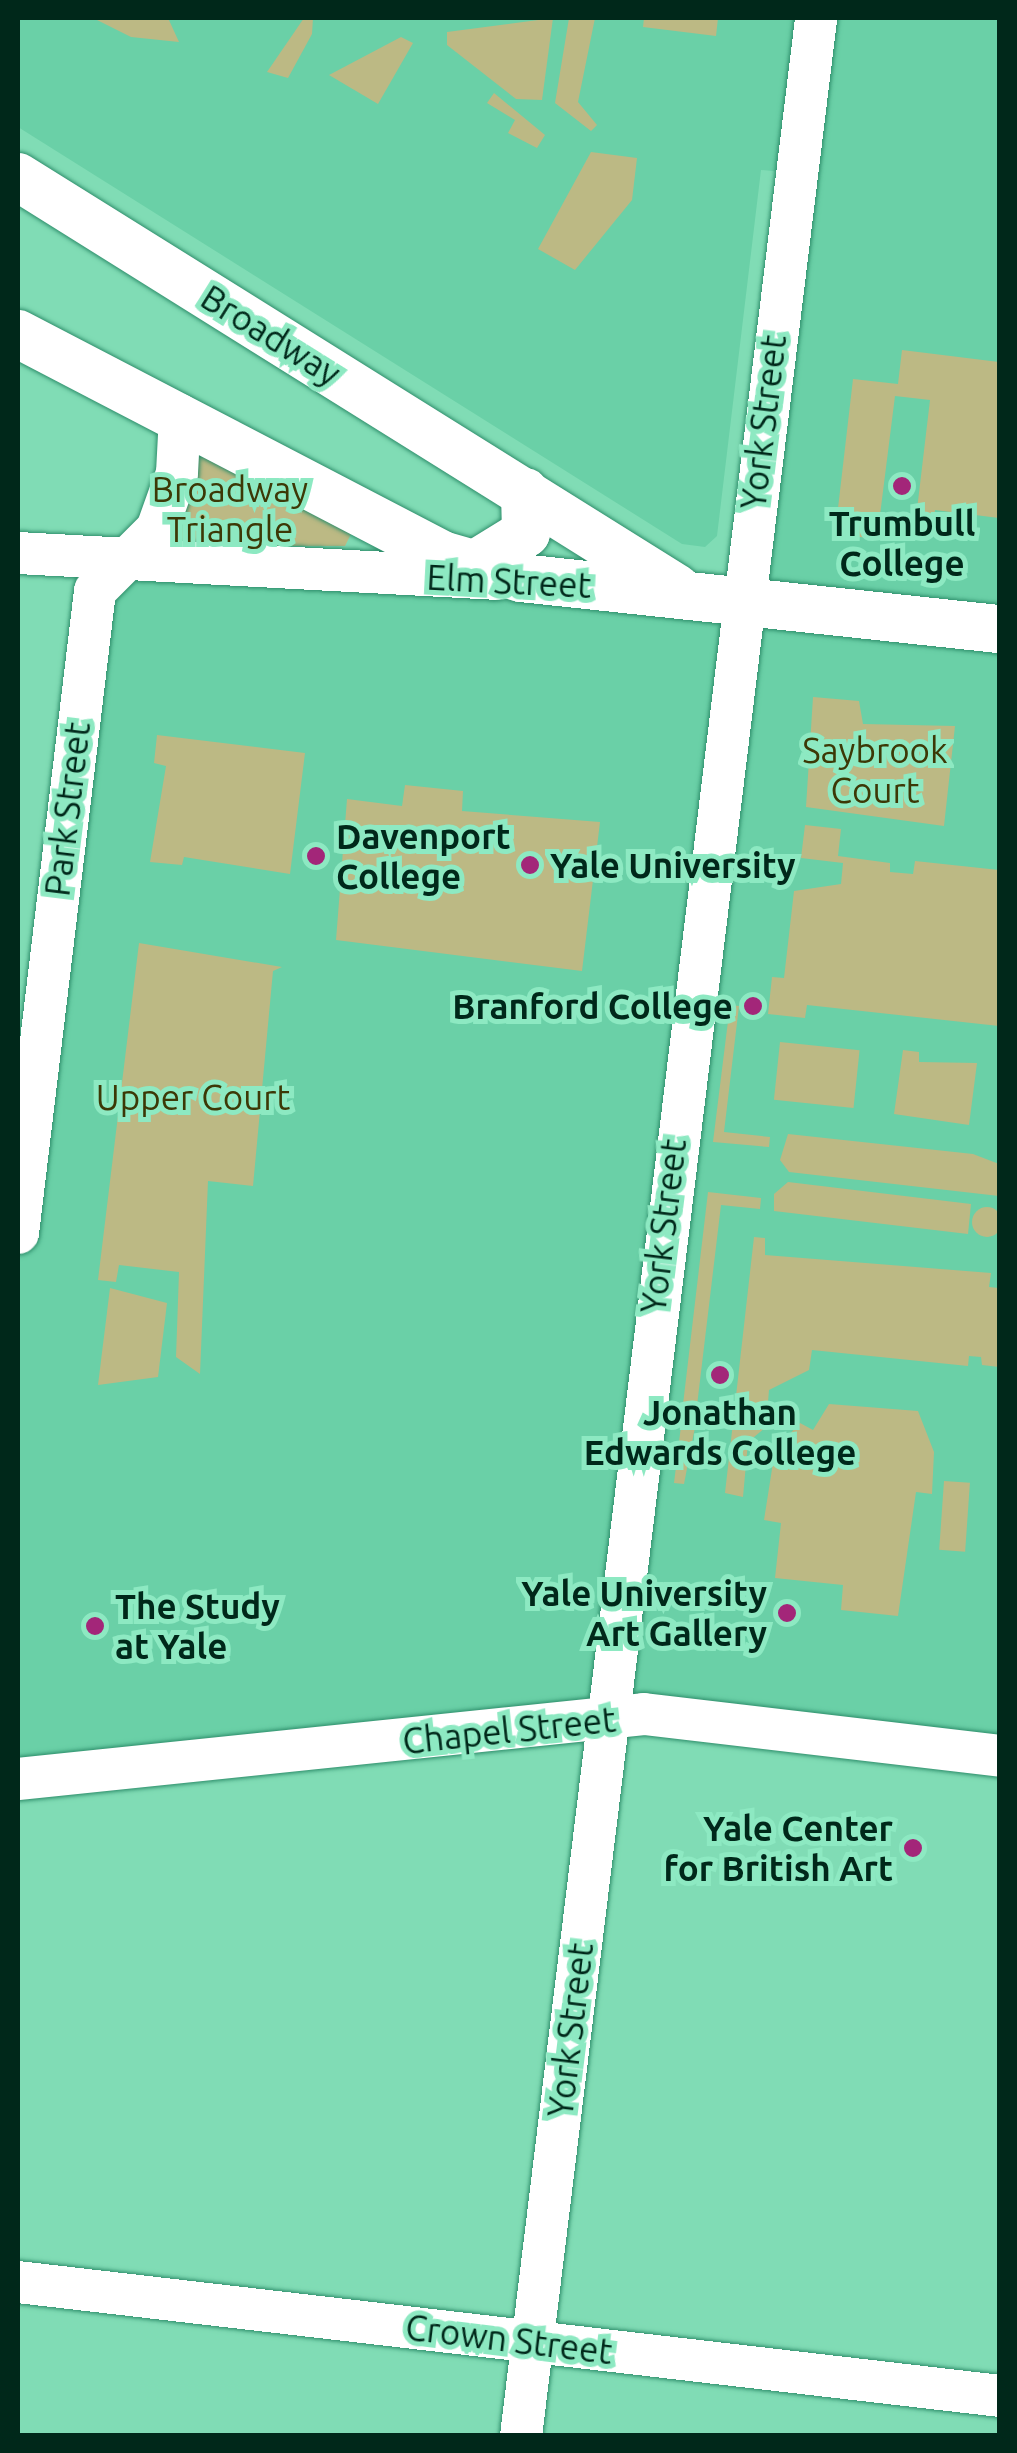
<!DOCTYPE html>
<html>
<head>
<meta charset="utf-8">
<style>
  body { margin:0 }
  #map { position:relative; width:1017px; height:2453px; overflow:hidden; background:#80dcb5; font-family:Ubuntu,sans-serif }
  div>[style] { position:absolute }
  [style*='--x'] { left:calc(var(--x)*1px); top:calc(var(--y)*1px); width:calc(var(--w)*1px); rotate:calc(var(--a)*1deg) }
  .built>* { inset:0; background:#6ad0a7 }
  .green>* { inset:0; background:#bcb984; transform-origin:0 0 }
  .round { border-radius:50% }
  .roads { filter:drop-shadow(0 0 2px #2e8e6b) drop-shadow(0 0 2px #2e8e6b) }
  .secondary>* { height:42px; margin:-21px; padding:0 21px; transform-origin:21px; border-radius:21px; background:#fff }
  .primary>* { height:48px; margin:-24px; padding:0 24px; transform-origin:24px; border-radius:24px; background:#fff }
  .dots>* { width:28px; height:28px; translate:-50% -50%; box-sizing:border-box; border:5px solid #8de9c2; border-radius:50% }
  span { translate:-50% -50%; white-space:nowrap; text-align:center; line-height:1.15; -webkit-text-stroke:10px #8de9c2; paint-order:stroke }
  .street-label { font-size:35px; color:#00281a }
  .park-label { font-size:35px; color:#3c3806 }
  .poi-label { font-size:35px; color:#00281a; font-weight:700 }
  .left { translate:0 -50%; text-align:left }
  .right { translate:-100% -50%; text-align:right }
  .frame { position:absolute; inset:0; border:20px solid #00281a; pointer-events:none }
</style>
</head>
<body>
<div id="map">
  <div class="built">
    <div style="clip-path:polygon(18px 18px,999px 18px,999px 1756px,644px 1714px,18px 1779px,18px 1234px,106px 571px,742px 597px,794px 173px,761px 170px,717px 536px,705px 547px,682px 544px,18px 127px)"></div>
  </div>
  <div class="green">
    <div style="clip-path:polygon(93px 18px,168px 18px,179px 42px,131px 37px)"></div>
    <div style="clip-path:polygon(304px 18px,313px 18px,312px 34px,288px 78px,267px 72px)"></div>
    <div style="clip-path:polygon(553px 18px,542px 100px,516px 99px,447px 45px,447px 32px)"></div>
    <div style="clip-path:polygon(569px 18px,595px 18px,578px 102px,597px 125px,591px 131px,555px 103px)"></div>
    <div style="clip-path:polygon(644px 18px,718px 18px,716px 36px,643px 27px)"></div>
    <div style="clip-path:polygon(401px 37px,413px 43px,378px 104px,329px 75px)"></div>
    <div style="clip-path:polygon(494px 93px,545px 135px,537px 148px,508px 133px,515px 120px,487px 103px)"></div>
    <div style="clip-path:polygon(591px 152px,637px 158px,632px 200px,575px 270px,538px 249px)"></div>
    <div style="clip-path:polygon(902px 350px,999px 362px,999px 518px,935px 510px,931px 537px,914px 535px,930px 400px,895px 396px,877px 539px,835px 534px,853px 379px,898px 384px)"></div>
    <div style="clip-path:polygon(198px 447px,352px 532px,345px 546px,179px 546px)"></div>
    <div style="clip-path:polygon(813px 697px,859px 701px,863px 724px,955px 726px,944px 826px,806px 807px)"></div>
    <div style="clip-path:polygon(157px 735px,305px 753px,290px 874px,184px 857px,182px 865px,150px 862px,166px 766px,154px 763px)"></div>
    <div style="clip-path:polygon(405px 785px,463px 791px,462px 811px,600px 822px,582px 971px,336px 940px,347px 799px,402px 806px)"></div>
    <div style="clip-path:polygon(805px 825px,841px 829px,838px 856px,890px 863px,890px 872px,913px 874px,915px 861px,999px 870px,999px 1026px,807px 1005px,805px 1018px,768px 1014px,772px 977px,784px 978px,794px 891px,841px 884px,843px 863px,801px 858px)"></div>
    <div style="clip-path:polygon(139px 943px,282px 967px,273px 971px,253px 1186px,208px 1181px,200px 1374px,176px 1357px,179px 1272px,119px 1265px,116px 1282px,98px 1280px)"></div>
    <div style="clip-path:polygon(730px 1005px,739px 1006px,724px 1132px,770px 1137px,769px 1147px,713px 1142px)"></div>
    <div style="left:780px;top:1042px;width:80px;height:58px;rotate:6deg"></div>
    <div style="clip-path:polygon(903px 1050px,919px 1052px,919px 1062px,977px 1063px,969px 1125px,894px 1114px)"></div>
    <div style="clip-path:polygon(788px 1134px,973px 1154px,999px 1164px,999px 1196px,789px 1172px,780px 1160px)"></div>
    <div style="clip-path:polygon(788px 1182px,971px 1204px,968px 1234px,774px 1211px,774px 1194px)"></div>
    <div style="clip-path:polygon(708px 1192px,761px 1198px,760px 1209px,721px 1205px,696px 1414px,682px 1413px)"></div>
    <div class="round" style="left:972px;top:1207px;width:30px;height:30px"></div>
    <div style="clip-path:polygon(754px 1237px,765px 1238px,765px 1255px,991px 1273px,989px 1287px,999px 1288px,999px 1367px,982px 1365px,981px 1357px,969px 1356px,968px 1366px,812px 1350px,809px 1370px,769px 1390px,766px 1427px,748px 1442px,743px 1497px,725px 1493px)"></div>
    <div style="clip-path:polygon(110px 1288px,167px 1303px,158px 1377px,98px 1385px)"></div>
    <div style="clip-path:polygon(829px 1404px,918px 1411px,934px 1452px,932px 1494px,916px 1492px,898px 1616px,841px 1610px,843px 1585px,775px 1578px,781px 1523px,764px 1520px,775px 1450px,800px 1423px,813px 1430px)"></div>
    <div style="clip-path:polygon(681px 1426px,695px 1427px,684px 1484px,674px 1483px)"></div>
    <div style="left:944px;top:1481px;width:26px;height:69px;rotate:4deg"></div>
  </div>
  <div class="roads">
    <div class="secondary">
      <div style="--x:18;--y:553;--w:479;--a:3.1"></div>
      <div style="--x:18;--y:1233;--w:647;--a:-83.16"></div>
      <div style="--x:95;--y:591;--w:88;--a:-45"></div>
      <div style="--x:157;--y:529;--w:59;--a:-70.3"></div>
      <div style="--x:177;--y:473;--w:58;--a:-87"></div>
      <div style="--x:18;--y:1779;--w:629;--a:-5.93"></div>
      <div style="--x:644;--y:1714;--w:358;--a:6.7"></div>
      <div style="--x:18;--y:2282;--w:989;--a:6.62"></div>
      <div style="--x:521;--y:2436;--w:2436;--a:-83.04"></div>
    </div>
    <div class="primary">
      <div style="--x:18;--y:177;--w:776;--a:31.99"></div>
      <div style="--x:18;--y:334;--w:478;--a:27.5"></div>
      <div style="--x:442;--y:555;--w:82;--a:16.2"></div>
      <div style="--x:521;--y:578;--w:482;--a:6.1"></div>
      <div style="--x:474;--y:565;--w:61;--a:-31.6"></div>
      <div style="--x:526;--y:533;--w:41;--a:-91.4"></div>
    </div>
  </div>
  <div class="dots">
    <div style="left:902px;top:486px;background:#a32679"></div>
    <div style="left:316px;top:856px;background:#a32679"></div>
    <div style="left:530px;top:865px;background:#a32679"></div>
    <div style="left:753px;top:1006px;background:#a32679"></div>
    <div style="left:720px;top:1375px;background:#a32679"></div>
    <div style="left:787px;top:1613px;background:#a32679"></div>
    <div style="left:95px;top:1626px;background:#a32679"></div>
    <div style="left:913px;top:1848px;background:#a32679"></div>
  </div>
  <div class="street-label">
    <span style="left:271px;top:335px;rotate:32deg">Broadway</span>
    <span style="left:763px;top:422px;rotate:-83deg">York Street</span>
    <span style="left:509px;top:581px;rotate:3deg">Elm Street</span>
    <span style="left:67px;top:809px;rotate:-83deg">Park Street</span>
    <span style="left:663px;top:1226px;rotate:-83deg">York Street</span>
    <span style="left:509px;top:1730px;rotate:-6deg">Chapel Street</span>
    <span style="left:570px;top:2030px;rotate:-83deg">York Street</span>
    <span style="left:509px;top:2339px;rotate:7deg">Crown Street</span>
  </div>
  <div class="park-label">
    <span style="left:230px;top:509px">Broadway<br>Triangle</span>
    <span style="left:875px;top:770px">Saybrook<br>Court</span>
    <span style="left:193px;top:1097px">Upper Court</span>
  </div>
  <div class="poi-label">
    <span style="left:902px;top:543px">Trumbull<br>College</span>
    <span class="left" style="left:336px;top:856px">Davenport<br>College</span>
    <span class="left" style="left:550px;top:865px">Yale University</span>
    <span class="right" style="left:733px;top:1006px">Branford College</span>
    <span style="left:720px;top:1432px">Jonathan<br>Edwards College</span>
    <span class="right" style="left:767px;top:1613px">Yale University<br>Art Gallery</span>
    <span class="left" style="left:115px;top:1626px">The Study<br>at Yale</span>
    <span class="right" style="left:893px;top:1848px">Yale Center<br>for British Art</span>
  </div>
  <div class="frame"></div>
</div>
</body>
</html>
